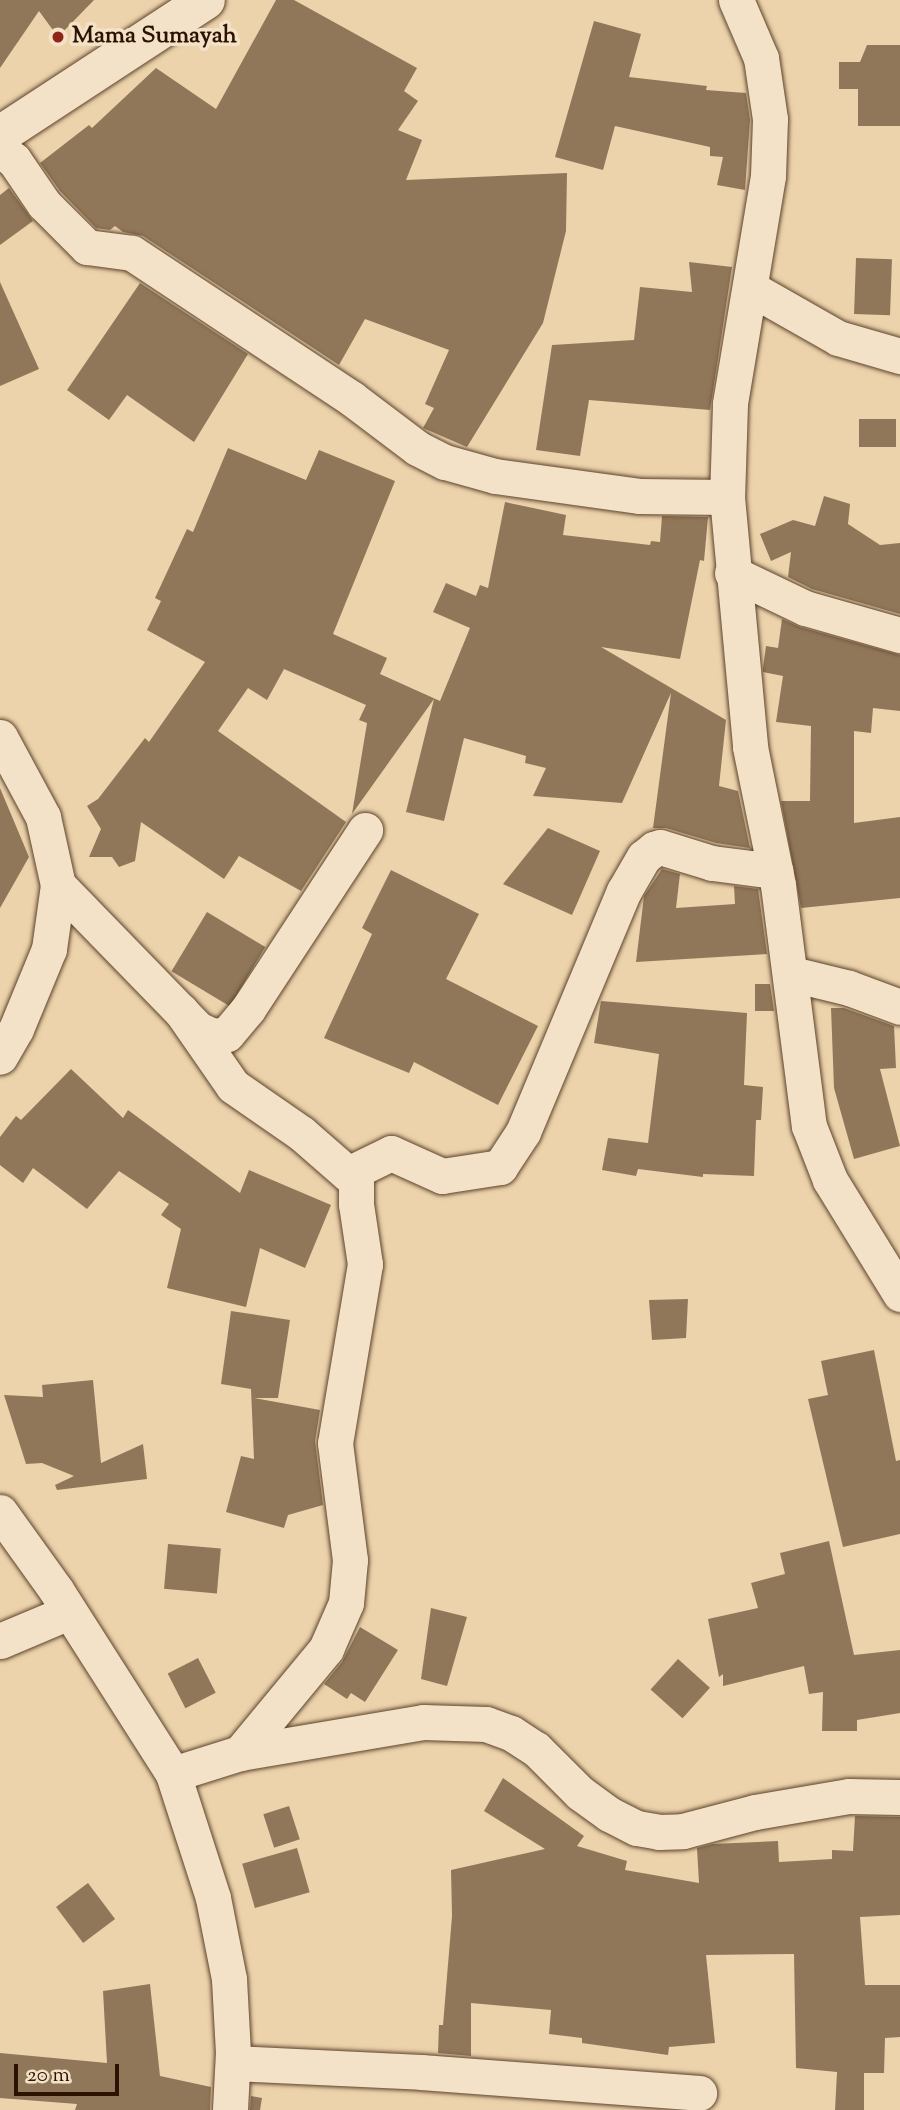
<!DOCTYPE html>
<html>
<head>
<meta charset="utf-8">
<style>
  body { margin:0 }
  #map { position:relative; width:900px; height:2110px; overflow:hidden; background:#ecd3ab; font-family:"Sorts Mill Goudy",serif }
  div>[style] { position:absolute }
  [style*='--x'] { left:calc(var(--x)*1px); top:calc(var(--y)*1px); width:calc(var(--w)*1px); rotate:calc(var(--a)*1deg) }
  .building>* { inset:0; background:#907759; transform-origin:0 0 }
  .roads { filter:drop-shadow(0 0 2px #5c432c) drop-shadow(0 0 2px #5c432c) }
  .minor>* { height:35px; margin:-17.5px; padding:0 17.5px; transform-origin:17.5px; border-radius:17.5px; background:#f3e2c8 }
  .secondary>* { height:38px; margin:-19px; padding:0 19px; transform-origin:19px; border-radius:19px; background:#f3e2c8 }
  .dots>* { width:19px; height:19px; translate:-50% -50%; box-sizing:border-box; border:4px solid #f3e2c8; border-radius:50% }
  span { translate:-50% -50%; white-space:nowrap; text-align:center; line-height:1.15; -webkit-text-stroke:7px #f3e2c8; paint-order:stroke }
  .poi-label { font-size:24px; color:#2c1301; font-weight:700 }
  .left { translate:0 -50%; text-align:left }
  .scale { position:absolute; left:14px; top:2064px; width:105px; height:32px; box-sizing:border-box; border:4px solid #2c1301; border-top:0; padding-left:9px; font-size:21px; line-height:24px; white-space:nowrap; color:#2c1301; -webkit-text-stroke:5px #f3e2c8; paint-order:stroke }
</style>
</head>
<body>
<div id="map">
  <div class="building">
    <div style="clip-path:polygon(0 0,94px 0,58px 37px,39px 11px,0 68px)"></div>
    <div style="clip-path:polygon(276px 0,294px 0,417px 68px,404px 91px,418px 101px,398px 130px,422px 140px,406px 180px,567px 173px,566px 231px,543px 323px,467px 447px,423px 428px,434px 408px,425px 404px,449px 350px,365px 319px,339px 365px,143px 236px,123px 232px,115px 226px,110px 230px,96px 228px,60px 191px,40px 163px,89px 125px,92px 128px,156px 68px,216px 109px)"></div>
    <div style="clip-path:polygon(594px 21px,641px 34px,629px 77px,707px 86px,706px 90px,746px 93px,750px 120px,745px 190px,717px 185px,723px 157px,710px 156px,710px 147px,615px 126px,603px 170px,555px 157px)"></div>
    <div style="clip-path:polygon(867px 45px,900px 45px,900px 126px,858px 126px,858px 89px,839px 89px,839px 62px,860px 62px)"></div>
    <div style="clip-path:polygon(9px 188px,33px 221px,0 245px,0 195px)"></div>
    <div style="left:856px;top:258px;width:36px;height:56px;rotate:2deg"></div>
    <div style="clip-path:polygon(689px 262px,732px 267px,710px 410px,589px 400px,580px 456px,536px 450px,552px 345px,634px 340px,640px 287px,692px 292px)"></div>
    <div style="clip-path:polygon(0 282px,39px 369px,0 386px)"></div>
    <div style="clip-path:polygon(140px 283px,248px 354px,194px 442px,127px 395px,109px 420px,67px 390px)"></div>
    <div style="left:859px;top:419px;width:37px;height:28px"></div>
    <div style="clip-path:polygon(228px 448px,306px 480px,319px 450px,395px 481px,333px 634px,387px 658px,380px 674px,440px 701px,470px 628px,433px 612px,446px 583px,476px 596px,480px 585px,488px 588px,505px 502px,566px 515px,563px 535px,650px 545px,651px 541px,660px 542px,662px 516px,708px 517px,704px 561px,700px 560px,680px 659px,601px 647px,726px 720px,719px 786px,738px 791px,750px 848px,716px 843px,666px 828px,653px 828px,671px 693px,622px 803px,533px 796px,546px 768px,525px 763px,526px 756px,464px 738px,444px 821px,406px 812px,434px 699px,352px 814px,367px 723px,359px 720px,366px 705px,284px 669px,267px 700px,248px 688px,218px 731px,346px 822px,301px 891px,239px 856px,224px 879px,141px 822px,135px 861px,119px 867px,112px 857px,89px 857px,101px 829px,87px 806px,98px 799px,145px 738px,149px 742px,205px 662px,147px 630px,161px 601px,155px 598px,187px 529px,193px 532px)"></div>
    <div style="clip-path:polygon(824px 496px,850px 504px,848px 524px,880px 545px,900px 543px,900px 614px,812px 589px,788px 577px,791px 552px,771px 561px,760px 534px,793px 520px,815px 526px)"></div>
    <div style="clip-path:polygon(782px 619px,800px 627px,900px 655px,900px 711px,873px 708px,871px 733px,854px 731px,854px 823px,900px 817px,900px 898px,801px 908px,781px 801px,810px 801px,811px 726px,776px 722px,783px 676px,763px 672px,763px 668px,766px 646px,778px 648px)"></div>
    <div style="clip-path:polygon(0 788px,29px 857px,0 908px)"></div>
    <div style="clip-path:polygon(548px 828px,600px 851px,572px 915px,503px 884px)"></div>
    <div style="clip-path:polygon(662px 869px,680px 874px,676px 908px,735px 904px,734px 886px,758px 889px,767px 954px,636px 962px,644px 896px)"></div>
    <div style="clip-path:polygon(391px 870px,479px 914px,446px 979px,538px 1026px,498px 1105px,414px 1062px,409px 1073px,324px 1038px,372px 934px,362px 928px)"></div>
    <div style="left:207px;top:912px;width:68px;height:69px;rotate:31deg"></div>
    <div style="clip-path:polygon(755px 984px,770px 984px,774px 1011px,755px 1011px)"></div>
    <div style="clip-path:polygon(601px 1001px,747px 1013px,744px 1085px,763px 1087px,761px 1120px,756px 1120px,754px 1176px,703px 1174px,703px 1177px,638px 1169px,636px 1176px,602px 1170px,608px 1138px,648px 1143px,659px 1054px,594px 1043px)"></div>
    <div style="clip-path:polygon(831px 1008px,844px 1008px,894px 1026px,896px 1068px,880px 1069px,900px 1146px,854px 1159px,834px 1088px)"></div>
    <div style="clip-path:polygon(71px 1069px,123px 1118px,128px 1110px,240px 1193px,249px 1170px,331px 1205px,305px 1268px,260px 1248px,246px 1307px,167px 1288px,181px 1229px,161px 1215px,169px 1204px,119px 1171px,87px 1209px,33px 1168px,23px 1183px,0 1165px,0 1137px,16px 1116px,21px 1120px)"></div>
    <div style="clip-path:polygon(688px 1299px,686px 1338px,652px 1340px,649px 1300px)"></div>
    <div style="clip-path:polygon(231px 1311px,290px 1320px,278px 1398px,254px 1398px,320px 1410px,315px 1441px,323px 1505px,288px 1515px,284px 1528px,226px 1512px,241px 1456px,254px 1459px,251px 1389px,221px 1384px)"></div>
    <div style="clip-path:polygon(874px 1350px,896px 1461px,900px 1460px,900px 1534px,843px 1547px,808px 1399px,828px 1395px,821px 1361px)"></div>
    <div style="clip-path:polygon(93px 1380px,101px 1463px,143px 1444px,147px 1479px,57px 1490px,55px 1485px,74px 1476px,42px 1463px,26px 1464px,4px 1395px,43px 1397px,42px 1385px)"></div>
    <div style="clip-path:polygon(829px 1541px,854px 1655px,900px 1650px,900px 1713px,857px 1720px,857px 1731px,822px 1731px,823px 1692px,809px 1694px,804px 1666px,723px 1686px,723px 1674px,719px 1677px,708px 1619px,758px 1608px,751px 1583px,785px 1574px,780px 1553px)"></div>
    <div style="left:168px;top:1544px;width:53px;height:45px;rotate:5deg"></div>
    <div style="clip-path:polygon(431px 1608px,467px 1617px,447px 1686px,421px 1679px)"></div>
    <div style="clip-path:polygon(360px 1627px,398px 1650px,365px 1702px,351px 1693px,347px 1699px,324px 1684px,342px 1662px)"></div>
    <div style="left:198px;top:1658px;width:39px;height:34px;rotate:63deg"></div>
    <div style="left:678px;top:1659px;width:43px;height:41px;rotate:42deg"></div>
    <div style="clip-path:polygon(503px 1778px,584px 1836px,577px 1846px,627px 1861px,625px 1870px,699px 1883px,697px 1848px,712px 1844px,778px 1841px,779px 1862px,832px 1859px,832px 1850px,853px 1851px,855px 1816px,900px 1817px,900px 1915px,860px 1917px,865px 1985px,900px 1985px,900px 2037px,885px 2038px,884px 2073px,864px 2073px,864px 2110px,835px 2110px,837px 2072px,796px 2068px,794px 1954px,706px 1955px,715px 2043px,669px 2047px,668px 2055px,582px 2043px,582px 2038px,549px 2034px,551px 2010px,471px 2003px,471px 2056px,438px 2053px,439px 2025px,443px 2025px,452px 1916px,451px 1870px,545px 1849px,484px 1811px)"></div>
    <div style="left:289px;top:1806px;width:35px;height:27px;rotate:72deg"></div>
    <div style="left:297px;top:1848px;width:46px;height:57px;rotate:74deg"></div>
    <div style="left:88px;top:1883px;width:45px;height:40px;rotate:53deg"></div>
    <div style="clip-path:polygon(150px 1984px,160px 2076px,211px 2087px,210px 2110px,75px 2110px,77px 2104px,0 2098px,0 2053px,107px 2063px,103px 1991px)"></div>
    <div style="clip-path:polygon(251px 2096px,262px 2098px,260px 2110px,250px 2110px)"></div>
  </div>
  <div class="roads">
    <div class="minor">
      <div style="--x:736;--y:0;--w:63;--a:66.7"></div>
      <div style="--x:761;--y:58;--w:62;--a:81.6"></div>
      <div style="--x:770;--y:119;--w:57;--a:92"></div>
      <div style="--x:768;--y:176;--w:231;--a:99.5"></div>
      <div style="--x:730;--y:404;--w:93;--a:91.8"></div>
      <div style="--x:727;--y:497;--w:251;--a:84.7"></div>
      <div style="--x:750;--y:747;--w:141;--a:78.5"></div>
      <div style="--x:778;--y:885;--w:243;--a:82.7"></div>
      <div style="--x:809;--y:1126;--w:58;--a:68.7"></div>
      <div style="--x:830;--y:1180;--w:134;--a:58.4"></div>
      <div style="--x:0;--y:150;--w:17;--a:36"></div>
      <div style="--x:14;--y:160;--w:53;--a:55.7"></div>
      <div style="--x:44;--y:204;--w:61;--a:45"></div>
      <div style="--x:87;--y:247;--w:45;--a:7.6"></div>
      <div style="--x:132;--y:253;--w:263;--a:33.5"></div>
      <div style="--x:351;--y:398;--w:83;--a:37.1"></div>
      <div style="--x:417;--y:448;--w:31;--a:27"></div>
      <div style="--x:445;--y:462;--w:52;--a:15.6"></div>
      <div style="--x:495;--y:476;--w:145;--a:7.9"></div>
      <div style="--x:639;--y:496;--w:88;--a:0.7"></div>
      <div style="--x:750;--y:288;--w:101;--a:29.6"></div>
      <div style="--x:838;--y:338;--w:65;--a:16.2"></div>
      <div style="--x:732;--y:573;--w:81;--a:25.6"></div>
      <div style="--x:805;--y:608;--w:99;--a:15.9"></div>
      <div style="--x:0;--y:737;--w:91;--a:61.7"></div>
      <div style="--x:43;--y:817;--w:70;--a:77.6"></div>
      <div style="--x:58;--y:885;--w:65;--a:98"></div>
      <div style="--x:49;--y:949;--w:87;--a:112.4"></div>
      <div style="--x:16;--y:1029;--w:32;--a:120"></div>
      <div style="--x:58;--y:885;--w:201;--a:45.8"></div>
      <div style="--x:198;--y:1029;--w:17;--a:25"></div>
      <div style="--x:213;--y:1036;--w:14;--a:-8"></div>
      <div style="--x:227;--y:1034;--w:33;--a:-50"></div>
      <div style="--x:248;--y:1009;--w:214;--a:-56.8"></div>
      <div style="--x:792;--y:974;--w:59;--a:13.8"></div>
      <div style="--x:849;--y:988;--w:54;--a:20.4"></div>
      <div style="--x:181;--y:1011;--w:91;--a:55.3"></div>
      <div style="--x:233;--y:1086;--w:83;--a:34.7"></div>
      <div style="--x:301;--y:1133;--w:73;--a:41.1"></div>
      <div style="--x:356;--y:1181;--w:23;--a:90"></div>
      <div style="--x:356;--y:1204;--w:61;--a:81.5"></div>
      <div style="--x:365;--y:1264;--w:181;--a:99.5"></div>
      <div style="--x:335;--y:1443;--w:118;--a:82.7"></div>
      <div style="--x:350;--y:1560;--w:43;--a:95.3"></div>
      <div style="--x:346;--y:1603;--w:50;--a:113.5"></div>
      <div style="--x:326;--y:1649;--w:135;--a:129.6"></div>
      <div style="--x:348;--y:1174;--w:48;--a:-26"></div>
      <div style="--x:391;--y:1153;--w:56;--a:24.3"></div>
      <div style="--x:442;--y:1176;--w:59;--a:-8.8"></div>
      <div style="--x:500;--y:1167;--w:42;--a:-56.7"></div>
      <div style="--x:523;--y:1132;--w:261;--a:-67.3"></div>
      <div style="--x:624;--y:891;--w:39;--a:-60"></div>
      <div style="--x:644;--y:857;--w:13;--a:-39"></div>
      <div style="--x:654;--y:849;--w:6;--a:-18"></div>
      <div style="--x:660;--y:847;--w:54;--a:17.1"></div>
      <div style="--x:712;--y:863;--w:64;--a:7.2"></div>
      <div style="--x:0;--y:1512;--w:96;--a:54.3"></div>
      <div style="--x:56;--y:1590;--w:218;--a:57.5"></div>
      <div style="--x:173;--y:1774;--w:130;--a:72.1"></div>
      <div style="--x:213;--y:1898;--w:83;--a:78.8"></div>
      <div style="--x:229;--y:1979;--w:73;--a:86.9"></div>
      <div style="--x:233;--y:2052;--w:58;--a:93"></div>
      <div style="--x:0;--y:1641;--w:75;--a:-22.8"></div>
      <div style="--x:173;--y:1774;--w:70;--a:-17.4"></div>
      <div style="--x:240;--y:1753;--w:186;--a:-9.6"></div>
      <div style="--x:423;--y:1722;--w:63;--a:1.8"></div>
      <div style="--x:486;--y:1724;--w:27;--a:20"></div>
      <div style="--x:511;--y:1733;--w:30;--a:33"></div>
      <div style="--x:536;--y:1749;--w:62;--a:45"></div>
      <div style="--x:580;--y:1793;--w:36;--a:36"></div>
      <div style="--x:609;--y:1814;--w:31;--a:27"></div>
      <div style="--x:637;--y:1828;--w:22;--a:10"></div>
      <div style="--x:659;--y:1832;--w:24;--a:-2"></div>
      <div style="--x:683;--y:1831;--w:74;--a:-14.8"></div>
      <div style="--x:755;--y:1812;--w:95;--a:-9.7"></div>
      <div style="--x:849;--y:1796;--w:51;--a:1.1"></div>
      <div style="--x:233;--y:2063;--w:188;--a:2.7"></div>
      <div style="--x:421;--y:2072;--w:279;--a:4.3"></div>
    </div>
    <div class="secondary">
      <div style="--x:0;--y:135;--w:246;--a:-33.2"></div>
    </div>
  </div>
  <div class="dots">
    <div style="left:58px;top:37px;background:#8f2418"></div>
  </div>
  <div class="poi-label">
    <span class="left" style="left:72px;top:37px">Mama Sumayah</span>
  </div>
  <div class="scale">20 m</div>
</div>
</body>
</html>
